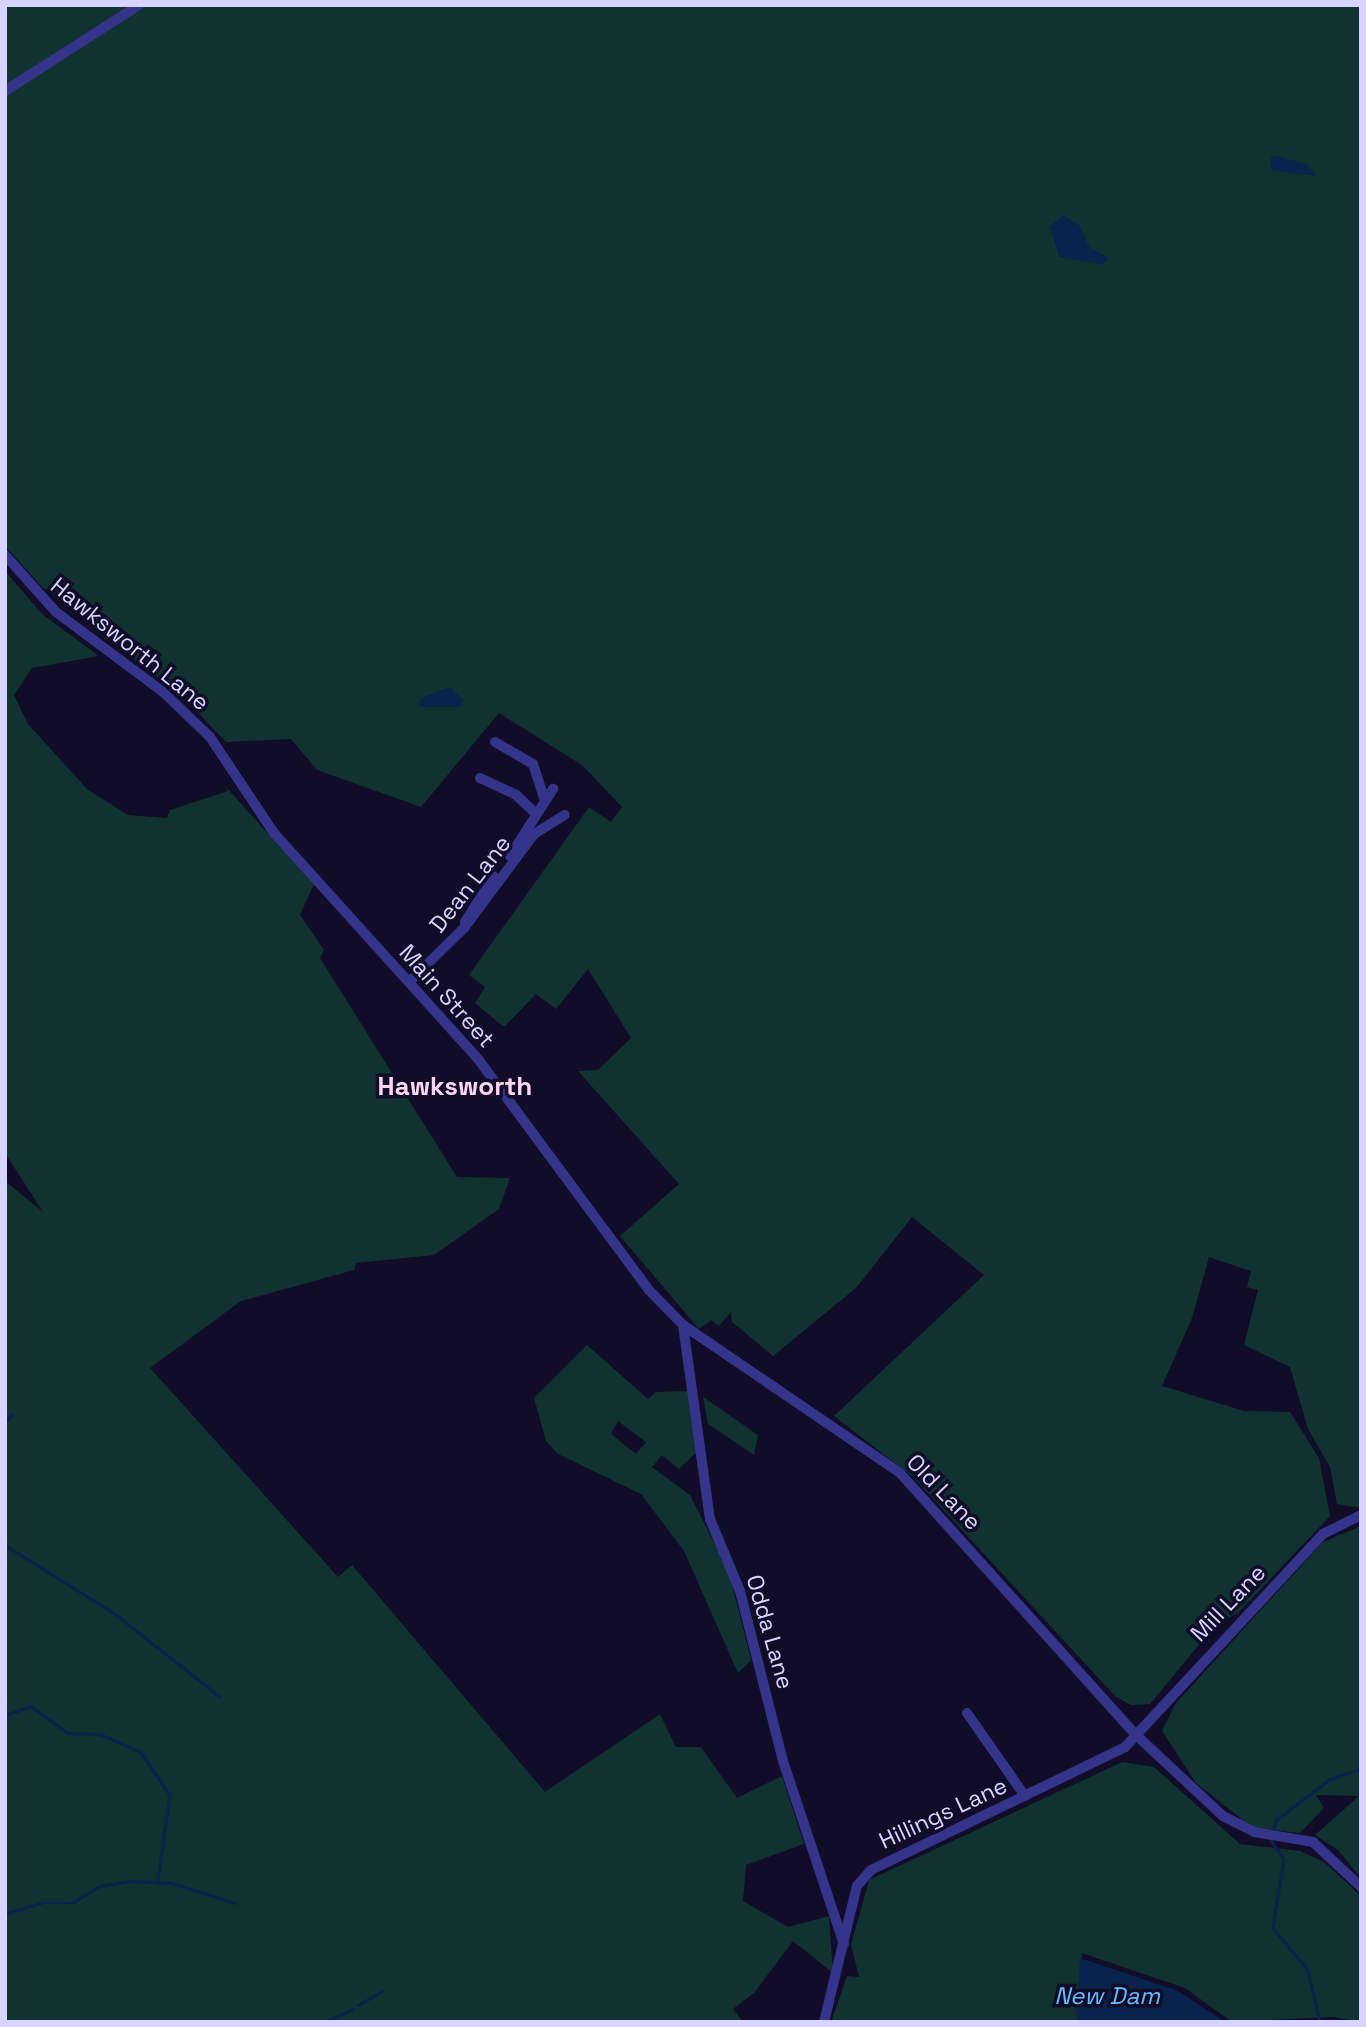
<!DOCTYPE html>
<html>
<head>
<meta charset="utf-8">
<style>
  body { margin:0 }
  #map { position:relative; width:1366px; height:2027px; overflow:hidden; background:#110d28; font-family:"Space Grotesk",sans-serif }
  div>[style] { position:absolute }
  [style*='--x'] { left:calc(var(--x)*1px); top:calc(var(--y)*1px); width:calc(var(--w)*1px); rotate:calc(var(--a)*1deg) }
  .green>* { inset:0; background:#103230 }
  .water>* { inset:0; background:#08234c }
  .stream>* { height:2.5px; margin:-1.25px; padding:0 1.25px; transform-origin:1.25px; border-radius:1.25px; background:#08234c }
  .minor>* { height:10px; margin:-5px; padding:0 5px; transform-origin:5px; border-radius:5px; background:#35348b }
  span { translate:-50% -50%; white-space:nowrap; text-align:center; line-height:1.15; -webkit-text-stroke:7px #110d28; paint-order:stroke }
  .street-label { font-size:23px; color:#d7d4ff }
  .water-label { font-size:24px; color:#62bcff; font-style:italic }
  .quarter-label { font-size:26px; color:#ffd6f2; font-weight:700 }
  .frame { position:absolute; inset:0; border:7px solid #d7d4ff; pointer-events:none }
</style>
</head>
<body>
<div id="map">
  <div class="green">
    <div style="clip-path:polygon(5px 5px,1361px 5px,1361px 1508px,1337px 1504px,1330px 1467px,1308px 1429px,1290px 1367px,1244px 1345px,1258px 1290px,1247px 1287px,1251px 1271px,1209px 1257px,1192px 1318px,1162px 1386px,1244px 1411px,1290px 1412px,1319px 1458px,1330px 1516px,1238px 1613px,1216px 1624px,1150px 1704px,1131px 1705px,1115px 1696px,913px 1477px,834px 1416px,984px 1275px,912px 1217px,856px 1288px,773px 1356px,732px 1322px,731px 1312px,719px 1326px,711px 1320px,699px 1329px,620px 1236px,679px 1184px,578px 1071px,598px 1070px,631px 1038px,588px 969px,556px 1009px,536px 994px,504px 1027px,475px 1003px,485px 987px,469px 975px,589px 807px,611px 822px,622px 807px,582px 765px,499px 713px,421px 807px,317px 770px,291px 739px,226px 742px,185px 699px,42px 587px,5px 546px)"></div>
    <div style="clip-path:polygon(5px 571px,42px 614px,99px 656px,32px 668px,14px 695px,28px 724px,88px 790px,128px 815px,167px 818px,170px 810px,228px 791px,224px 785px,314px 884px,300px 915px,324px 950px,320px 958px,457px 1177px,510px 1178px,499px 1209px,434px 1255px,356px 1263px,354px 1270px,241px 1301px,150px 1368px,338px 1577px,352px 1565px,545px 1792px,660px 1714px,676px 1747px,701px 1747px,737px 1798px,782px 1776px,804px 1844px,746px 1865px,743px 1901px,788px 1927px,829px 1916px,833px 1973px,793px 1941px,754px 1993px,733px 2009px,743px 2022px,5px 2022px,5px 1181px,43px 1212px,5px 1153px)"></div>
    <div style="clip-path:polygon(evenodd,587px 1345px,648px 1399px,656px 1392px,690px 1391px,700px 1449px,679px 1469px,662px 1455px,652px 1467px,690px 1495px,729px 1572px,751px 1660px,738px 1673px,684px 1551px,641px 1494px,558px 1454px,546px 1441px,534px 1398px,587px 1345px,618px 1421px,646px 1442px,636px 1454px,611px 1434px,618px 1421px)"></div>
    <div style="clip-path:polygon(703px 1397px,758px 1435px,754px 1455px,708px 1424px)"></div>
    <div style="clip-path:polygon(1361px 1526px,1361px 1878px,1338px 1850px,1315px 1835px,1359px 1796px,1316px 1795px,1324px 1808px,1300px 1833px,1253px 1828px,1196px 1783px,1162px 1731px,1176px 1703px,1323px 1542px)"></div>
    <div style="clip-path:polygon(1122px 1762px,1154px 1767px,1240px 1844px,1300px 1851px,1324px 1862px,1361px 1896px,1361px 2022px,1333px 2017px,1232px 2022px,1185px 1988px,1082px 1953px,1077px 2022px,831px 2022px,847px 1976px,859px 1977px,851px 1945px,869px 1880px)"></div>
  </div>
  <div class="water">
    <div style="clip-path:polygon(1278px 156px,1308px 165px,1316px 176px,1271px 170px,1271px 157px)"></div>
    <div style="clip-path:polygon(1063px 215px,1080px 226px,1089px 247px,1109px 258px,1103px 264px,1059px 257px,1050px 227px)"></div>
    <div style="clip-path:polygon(450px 687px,463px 700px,460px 707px,419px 707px,421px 698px)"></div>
    <div style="clip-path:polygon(1080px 1958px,1178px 1991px,1225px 2022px,1077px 2022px)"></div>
  </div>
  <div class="stream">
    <div style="--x:5;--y:1422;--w:10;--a:-45"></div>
    <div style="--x:5;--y:1545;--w:128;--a:32"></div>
    <div style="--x:114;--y:1613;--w:134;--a:38.3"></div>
    <div style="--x:5;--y:1715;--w:28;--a:-19"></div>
    <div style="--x:31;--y:1706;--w:46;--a:36.1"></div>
    <div style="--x:68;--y:1733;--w:32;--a:2"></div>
    <div style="--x:100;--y:1734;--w:45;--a:23.7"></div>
    <div style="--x:141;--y:1752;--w:52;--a:56"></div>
    <div style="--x:170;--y:1795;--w:86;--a:98"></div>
    <div style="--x:1272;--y:1832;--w:13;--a:-72"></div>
    <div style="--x:1276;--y:1820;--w:68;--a:-37.2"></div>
    <div style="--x:1330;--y:1779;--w:33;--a:-18"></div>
    <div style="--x:1270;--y:1839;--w:24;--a:55"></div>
    <div style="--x:1284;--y:1859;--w:70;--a:99.1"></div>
    <div style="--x:1273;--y:1928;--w:55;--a:50.2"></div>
    <div style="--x:1308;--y:1970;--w:53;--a:77"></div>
    <div style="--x:5;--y:1914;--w:39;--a:-17"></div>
    <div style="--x:42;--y:1903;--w:30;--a:0"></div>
    <div style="--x:72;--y:1903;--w:32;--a:-32"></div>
    <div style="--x:99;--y:1886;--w:33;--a:-9"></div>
    <div style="--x:132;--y:1881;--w:40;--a:2.9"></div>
    <div style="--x:172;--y:1883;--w:66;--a:17.6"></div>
    <div style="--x:358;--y:2005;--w:28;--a:-30"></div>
    <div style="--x:324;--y:2022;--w:32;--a:-24"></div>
  </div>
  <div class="minor">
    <div style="--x:5;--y:91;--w:159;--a:-32.7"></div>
    <div style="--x:5;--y:555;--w:76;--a:48.2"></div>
    <div style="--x:56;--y:612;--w:132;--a:36.7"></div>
    <div style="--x:162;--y:691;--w:66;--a:43.8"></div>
    <div style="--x:210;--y:737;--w:115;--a:56.3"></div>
    <div style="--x:274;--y:833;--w:304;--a:47.9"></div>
    <div style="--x:478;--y:1059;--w:287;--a:53.5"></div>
    <div style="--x:649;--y:1290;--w:49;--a:45.8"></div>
    <div style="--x:683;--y:1325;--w:263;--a:34.3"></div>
    <div style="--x:900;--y:1473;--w:351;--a:48"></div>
    <div style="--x:1135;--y:1734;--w:120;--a:43"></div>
    <div style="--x:1223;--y:1816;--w:35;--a:27"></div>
    <div style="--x:1254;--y:1832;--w:60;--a:9.6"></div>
    <div style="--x:1313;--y:1842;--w:66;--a:43.2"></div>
    <div style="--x:495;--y:742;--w:44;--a:30.1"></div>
    <div style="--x:533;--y:764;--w:36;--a:72"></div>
    <div style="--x:480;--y:778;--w:40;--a:25"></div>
    <div style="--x:516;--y:795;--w:23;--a:43"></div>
    <div style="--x:510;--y:856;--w:80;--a:-57.3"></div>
    <div style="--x:465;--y:922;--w:54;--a:-57.8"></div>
    <div style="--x:410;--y:981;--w:76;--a:-44.5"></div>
    <div style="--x:464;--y:928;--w:117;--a:-53.3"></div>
    <div style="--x:534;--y:834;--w:36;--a:-32"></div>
    <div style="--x:683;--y:1325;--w:196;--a:82.1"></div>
    <div style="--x:710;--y:1519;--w:78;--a:67.4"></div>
    <div style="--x:740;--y:1591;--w:175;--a:75.8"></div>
    <div style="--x:783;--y:1761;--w:193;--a:71.6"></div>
    <div style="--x:967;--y:1713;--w:101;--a:55.1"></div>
    <div style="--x:824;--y:2022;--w:140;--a:-76.4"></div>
    <div style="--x:857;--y:1886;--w:21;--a:-49"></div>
    <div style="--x:871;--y:1870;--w:282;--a:-25.8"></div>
    <div style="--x:1125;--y:1747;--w:291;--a:-47.1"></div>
    <div style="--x:1323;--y:1534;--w:42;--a:-26.6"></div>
  </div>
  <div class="street-label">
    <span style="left:130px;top:644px;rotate:39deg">Hawksworth Lane</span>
    <span style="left:470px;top:884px;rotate:-52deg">Dean Lane</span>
    <span style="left:447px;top:996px;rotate:48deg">Main Street</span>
    <span style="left:944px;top:1492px;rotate:46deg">Old Lane</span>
    <span style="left:1228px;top:1603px;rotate:-46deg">Mill Lane</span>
    <span style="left:770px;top:1632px;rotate:74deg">Odda Lane</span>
    <span style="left:943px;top:1813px;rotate:-25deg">Hillings Lane</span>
  </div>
  <div class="water-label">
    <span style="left:1107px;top:1996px">New Dam</span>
  </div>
  <div class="quarter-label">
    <span style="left:455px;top:1087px">Hawksworth</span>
  </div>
  <div class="frame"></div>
</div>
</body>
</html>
